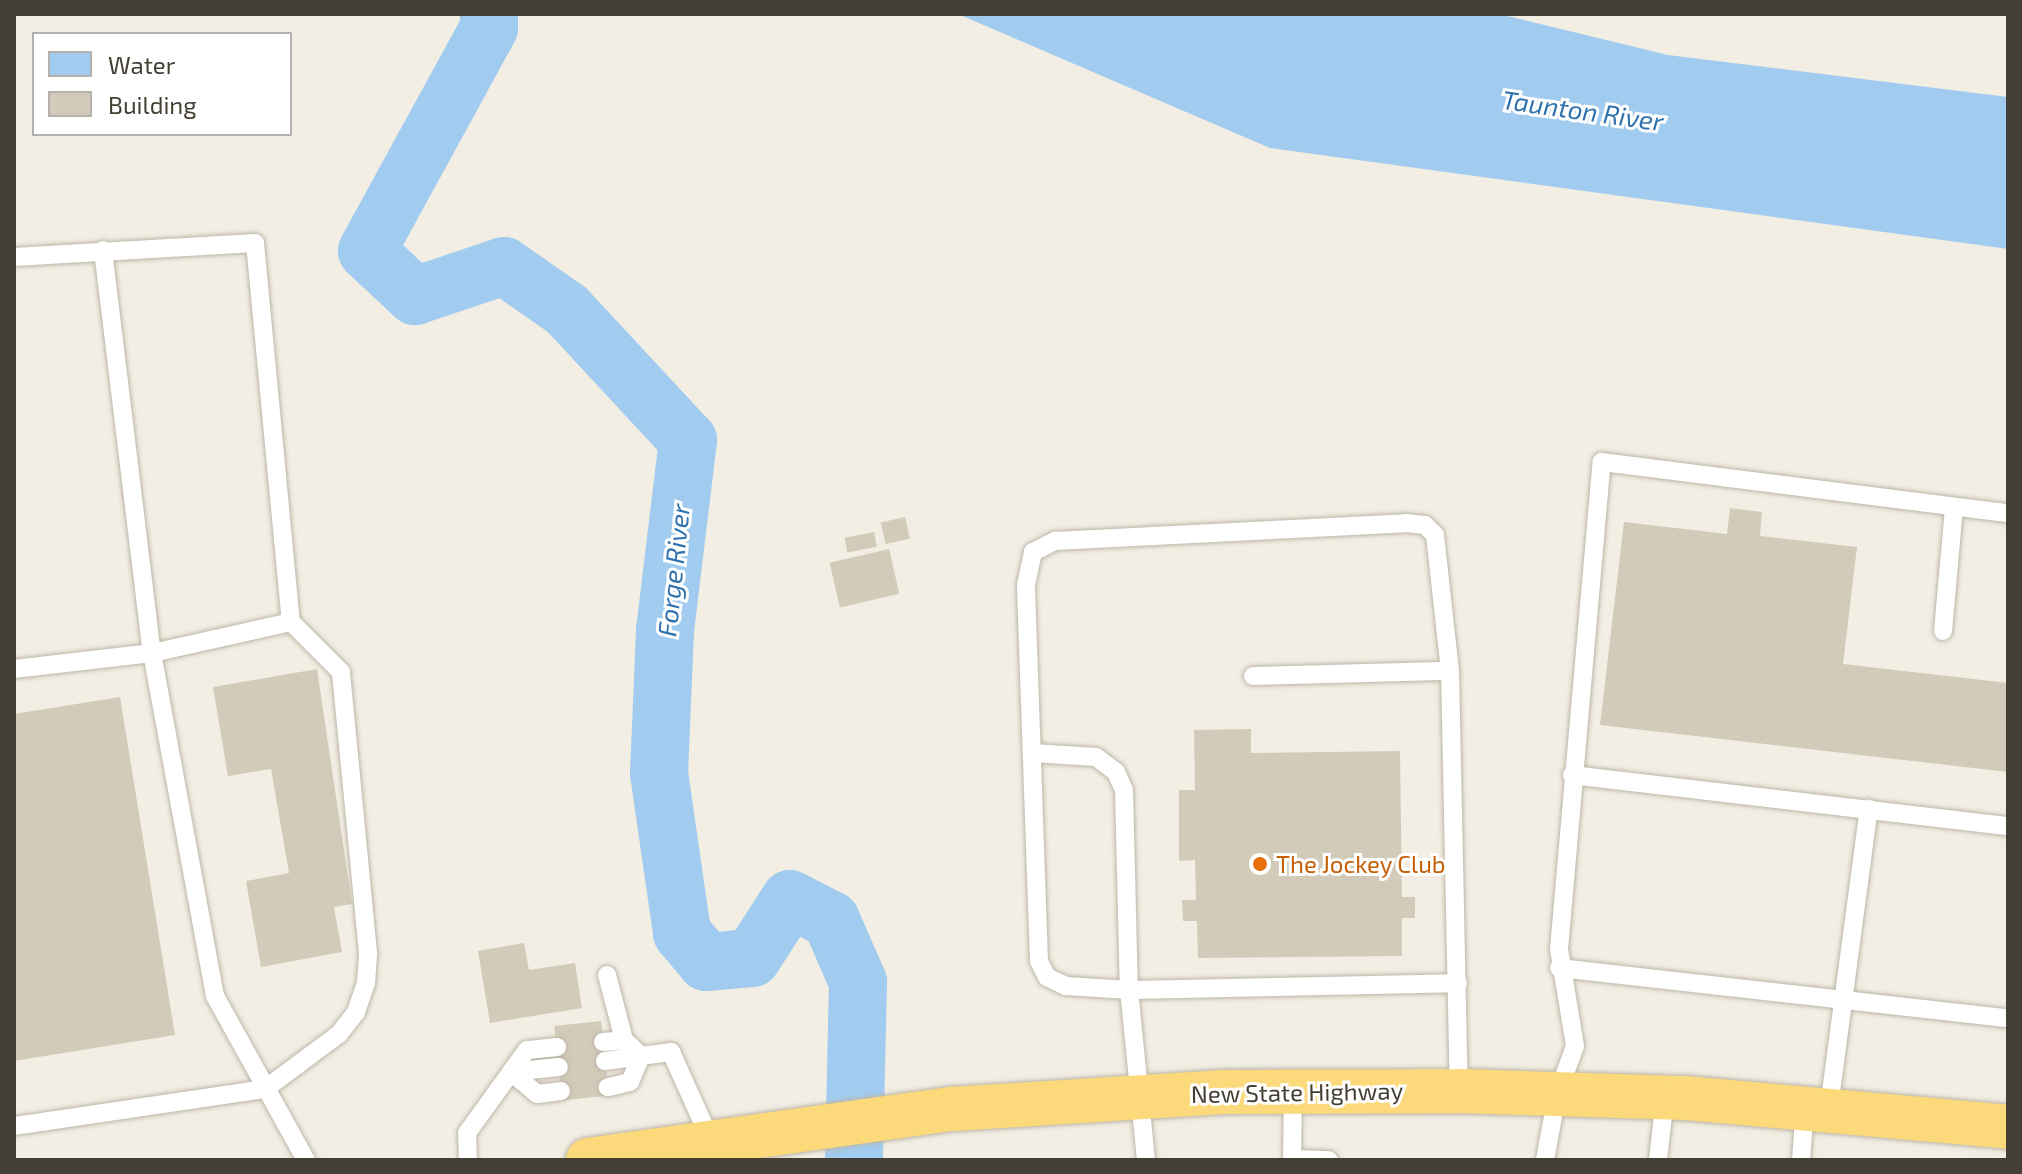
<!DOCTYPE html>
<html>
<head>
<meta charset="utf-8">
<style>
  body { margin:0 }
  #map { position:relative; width:2022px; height:1174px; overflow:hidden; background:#f2eee4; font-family:"Exo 2",sans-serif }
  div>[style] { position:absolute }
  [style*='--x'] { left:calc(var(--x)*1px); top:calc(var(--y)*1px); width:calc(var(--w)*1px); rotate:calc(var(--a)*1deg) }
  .water>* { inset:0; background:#a1cbef }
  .river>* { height:58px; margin:-29px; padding:0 29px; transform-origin:29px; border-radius:29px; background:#a1cbef }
  .building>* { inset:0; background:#d3cbba; transform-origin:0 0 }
  .roads { filter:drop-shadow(0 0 2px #bdb7a7) drop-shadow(0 0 2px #bdb7a7) }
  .service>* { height:18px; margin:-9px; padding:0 9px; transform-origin:9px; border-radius:9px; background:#fff }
  .trunk>* { height:44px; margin:-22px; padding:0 22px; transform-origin:22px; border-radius:22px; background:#fcda7c }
  .dots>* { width:22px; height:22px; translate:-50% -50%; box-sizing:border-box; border:4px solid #fff; border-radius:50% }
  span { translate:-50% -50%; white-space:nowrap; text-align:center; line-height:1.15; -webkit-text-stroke:6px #fff; paint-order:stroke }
  .food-label { font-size:24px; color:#c56008 }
  .left { translate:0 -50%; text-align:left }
  .street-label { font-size:24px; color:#443f34 }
  .water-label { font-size:26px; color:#2f72ae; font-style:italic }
  .frame { position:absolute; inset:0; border:16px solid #443f34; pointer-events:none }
  .legend { position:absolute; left:32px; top:32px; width:260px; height:104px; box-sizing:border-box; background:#fff; border:2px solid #b4b2ae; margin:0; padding:10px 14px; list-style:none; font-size:24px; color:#443f34 }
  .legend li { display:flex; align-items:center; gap:16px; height:40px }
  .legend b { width:40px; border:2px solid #b4b2ae }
</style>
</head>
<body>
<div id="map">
  <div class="water">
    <div style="clip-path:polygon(958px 14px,1499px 14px,1668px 55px,2008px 97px,2008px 249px,1270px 148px)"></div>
  </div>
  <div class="river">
    <div style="--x:489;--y:14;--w:14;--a:90"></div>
    <div style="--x:489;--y:28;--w:254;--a:118.7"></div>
    <div style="--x:367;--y:251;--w:66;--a:43.2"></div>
    <div style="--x:415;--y:296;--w:94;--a:-18.6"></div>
    <div style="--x:504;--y:266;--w:77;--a:34.9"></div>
    <div style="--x:567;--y:310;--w:178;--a:47.1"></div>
    <div style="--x:688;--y:440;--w:192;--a:96.9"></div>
    <div style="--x:665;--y:631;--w:142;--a:92.4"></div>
    <div style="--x:659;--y:773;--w:162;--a:81.8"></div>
    <div style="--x:682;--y:933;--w:38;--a:50"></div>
    <div style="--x:706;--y:962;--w:46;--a:-5"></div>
    <div style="--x:752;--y:958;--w:70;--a:-57.2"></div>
    <div style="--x:790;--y:899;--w:46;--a:27.1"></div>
    <div style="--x:831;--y:920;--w:68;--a:66.5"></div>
    <div style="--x:858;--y:982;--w:178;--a:91.3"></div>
  </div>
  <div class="building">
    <div style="clip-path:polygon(1730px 508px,1762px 512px,1760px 536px,1857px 547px,1843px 664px,2008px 683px,2008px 772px,1600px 725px,1624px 522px,1727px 534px)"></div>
    <div style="left:905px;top:517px;width:22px;height:25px;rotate:77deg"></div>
    <div style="left:874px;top:532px;width:15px;height:30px;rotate:79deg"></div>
    <div style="left:889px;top:549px;width:46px;height:61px;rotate:77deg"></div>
    <div style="clip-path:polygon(317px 669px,352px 904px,334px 907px,342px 952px,261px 967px,246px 881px,289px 873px,271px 769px,228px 776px,213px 687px)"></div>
    <div style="clip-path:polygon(120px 697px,175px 1035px,14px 1061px,14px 714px)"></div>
    <div style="clip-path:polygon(1251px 729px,1251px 753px,1400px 751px,1402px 897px,1415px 897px,1415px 918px,1402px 918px,1402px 956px,1198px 958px,1197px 921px,1183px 921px,1182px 900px,1196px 900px,1195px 860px,1179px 861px,1179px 790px,1195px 790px,1194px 730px)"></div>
    <div style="clip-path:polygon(524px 943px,529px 970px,575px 963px,582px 1008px,490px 1023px,478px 951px)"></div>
    <div style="left:601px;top:1021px;width:75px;height:47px;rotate:84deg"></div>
  </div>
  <div class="roads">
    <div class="service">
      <div style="--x:103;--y:250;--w:406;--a:83.1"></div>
      <div style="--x:152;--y:653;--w:349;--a:79.6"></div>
      <div style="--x:215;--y:996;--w:188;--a:61"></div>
      <div style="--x:14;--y:257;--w:241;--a:-3.3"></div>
      <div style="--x:255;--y:243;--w:381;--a:84.6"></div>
      <div style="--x:291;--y:622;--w:142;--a:167.4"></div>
      <div style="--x:152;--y:653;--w:139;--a:173.4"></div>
      <div style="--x:1943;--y:631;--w:124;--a:-84.9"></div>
      <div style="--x:1253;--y:676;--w:197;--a:-1.5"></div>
      <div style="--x:1033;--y:753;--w:63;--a:3.6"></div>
      <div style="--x:1096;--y:757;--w:25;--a:37"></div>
      <div style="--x:1116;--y:772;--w:20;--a:66"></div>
      <div style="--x:1124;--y:790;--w:200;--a:88.6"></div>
      <div style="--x:1129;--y:990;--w:329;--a:-1.2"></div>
      <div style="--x:1572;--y:775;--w:439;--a:6.7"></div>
      <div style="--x:1559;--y:968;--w:452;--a:6.4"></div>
      <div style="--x:607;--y:975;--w:67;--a:75.3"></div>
      <div style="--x:603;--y:1042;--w:21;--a:-5"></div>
      <div style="--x:624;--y:1040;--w:23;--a:43"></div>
      <div style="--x:641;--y:1056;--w:28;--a:113"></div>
      <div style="--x:630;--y:1082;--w:23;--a:167"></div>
      <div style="--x:557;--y:1047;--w:30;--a:174"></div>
      <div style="--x:527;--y:1050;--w:27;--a:126"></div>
      <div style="--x:511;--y:1072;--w:34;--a:40"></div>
      <div style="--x:537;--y:1094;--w:24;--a:-7"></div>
      <div style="--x:605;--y:1061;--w:67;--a:-7.8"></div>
      <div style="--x:671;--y:1052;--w:98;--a:65.8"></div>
      <div style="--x:1829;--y:1107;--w:301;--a:-82.4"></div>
      <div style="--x:14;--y:1126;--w:254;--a:-8.4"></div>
      <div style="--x:265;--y:1089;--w:92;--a:-36.6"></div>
      <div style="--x:339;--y:1034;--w:28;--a:-52"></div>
      <div style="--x:356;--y:1012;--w:31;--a:-71"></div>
      <div style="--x:366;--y:983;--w:30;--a:-86"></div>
      <div style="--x:368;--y:953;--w:282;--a:-95.5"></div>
      <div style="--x:341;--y:672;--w:71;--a:-135"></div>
      <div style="--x:1292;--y:1159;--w:37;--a:2"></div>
      <div style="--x:468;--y:1160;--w:27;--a:-92"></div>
      <div style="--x:467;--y:1133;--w:75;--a:-54.2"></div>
      <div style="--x:511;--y:1072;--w:48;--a:-5.9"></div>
      <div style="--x:1146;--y:1160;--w:171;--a:-95.7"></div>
      <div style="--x:1129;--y:990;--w:63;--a:-176.4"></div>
      <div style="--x:1066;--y:986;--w:21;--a:-155"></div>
      <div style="--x:1047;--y:977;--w:18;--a:-117"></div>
      <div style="--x:1039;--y:961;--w:376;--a:-92"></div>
      <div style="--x:1026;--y:585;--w:34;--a:-78"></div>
      <div style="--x:1033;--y:552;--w:25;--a:-27"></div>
      <div style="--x:1055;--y:541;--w:351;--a:-2.9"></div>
      <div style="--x:1406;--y:523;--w:19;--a:6"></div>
      <div style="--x:1425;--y:525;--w:14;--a:45"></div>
      <div style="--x:1435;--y:535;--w:137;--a:83.7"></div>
      <div style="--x:1450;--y:671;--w:420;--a:88.8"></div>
      <div style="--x:1292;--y:1160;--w:69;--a:-89.2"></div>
      <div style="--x:1545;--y:1160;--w:66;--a:-79.5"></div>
      <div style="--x:1557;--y:1095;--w:52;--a:-69.8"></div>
      <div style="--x:1575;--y:1046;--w:98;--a:-99.4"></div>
      <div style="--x:1559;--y:949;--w:489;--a:-85"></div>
      <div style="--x:1602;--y:462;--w:409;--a:7.2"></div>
      <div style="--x:1658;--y:1160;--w:62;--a:-83.6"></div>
      <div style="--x:1801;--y:1160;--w:53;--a:-85.7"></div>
    </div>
    <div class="trunk">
      <div style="--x:588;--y:1160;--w:369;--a:-8"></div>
      <div style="--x:953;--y:1109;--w:273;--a:-3.6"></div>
      <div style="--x:1225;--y:1092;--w:234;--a:-0.2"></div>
      <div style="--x:1459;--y:1091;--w:227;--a:1.8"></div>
      <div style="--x:1686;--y:1098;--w:323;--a:5.1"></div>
    </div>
  </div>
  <div class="dots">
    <div style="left:1260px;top:864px;background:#e8710a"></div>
  </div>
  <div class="food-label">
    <span class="left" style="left:1276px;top:864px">The Jockey Club</span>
  </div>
  <div class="street-label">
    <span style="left:1297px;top:1092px;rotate:-1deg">New State Highway</span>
  </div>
  <div class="water-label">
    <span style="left:1583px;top:110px;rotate:8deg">Taunton River</span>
    <span style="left:673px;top:570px;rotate:-84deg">Forge River</span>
  </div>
  <div class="frame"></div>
  <ul class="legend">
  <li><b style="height:22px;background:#a1cbef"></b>Water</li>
  <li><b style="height:22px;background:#d3cbba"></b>Building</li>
  </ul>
</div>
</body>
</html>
